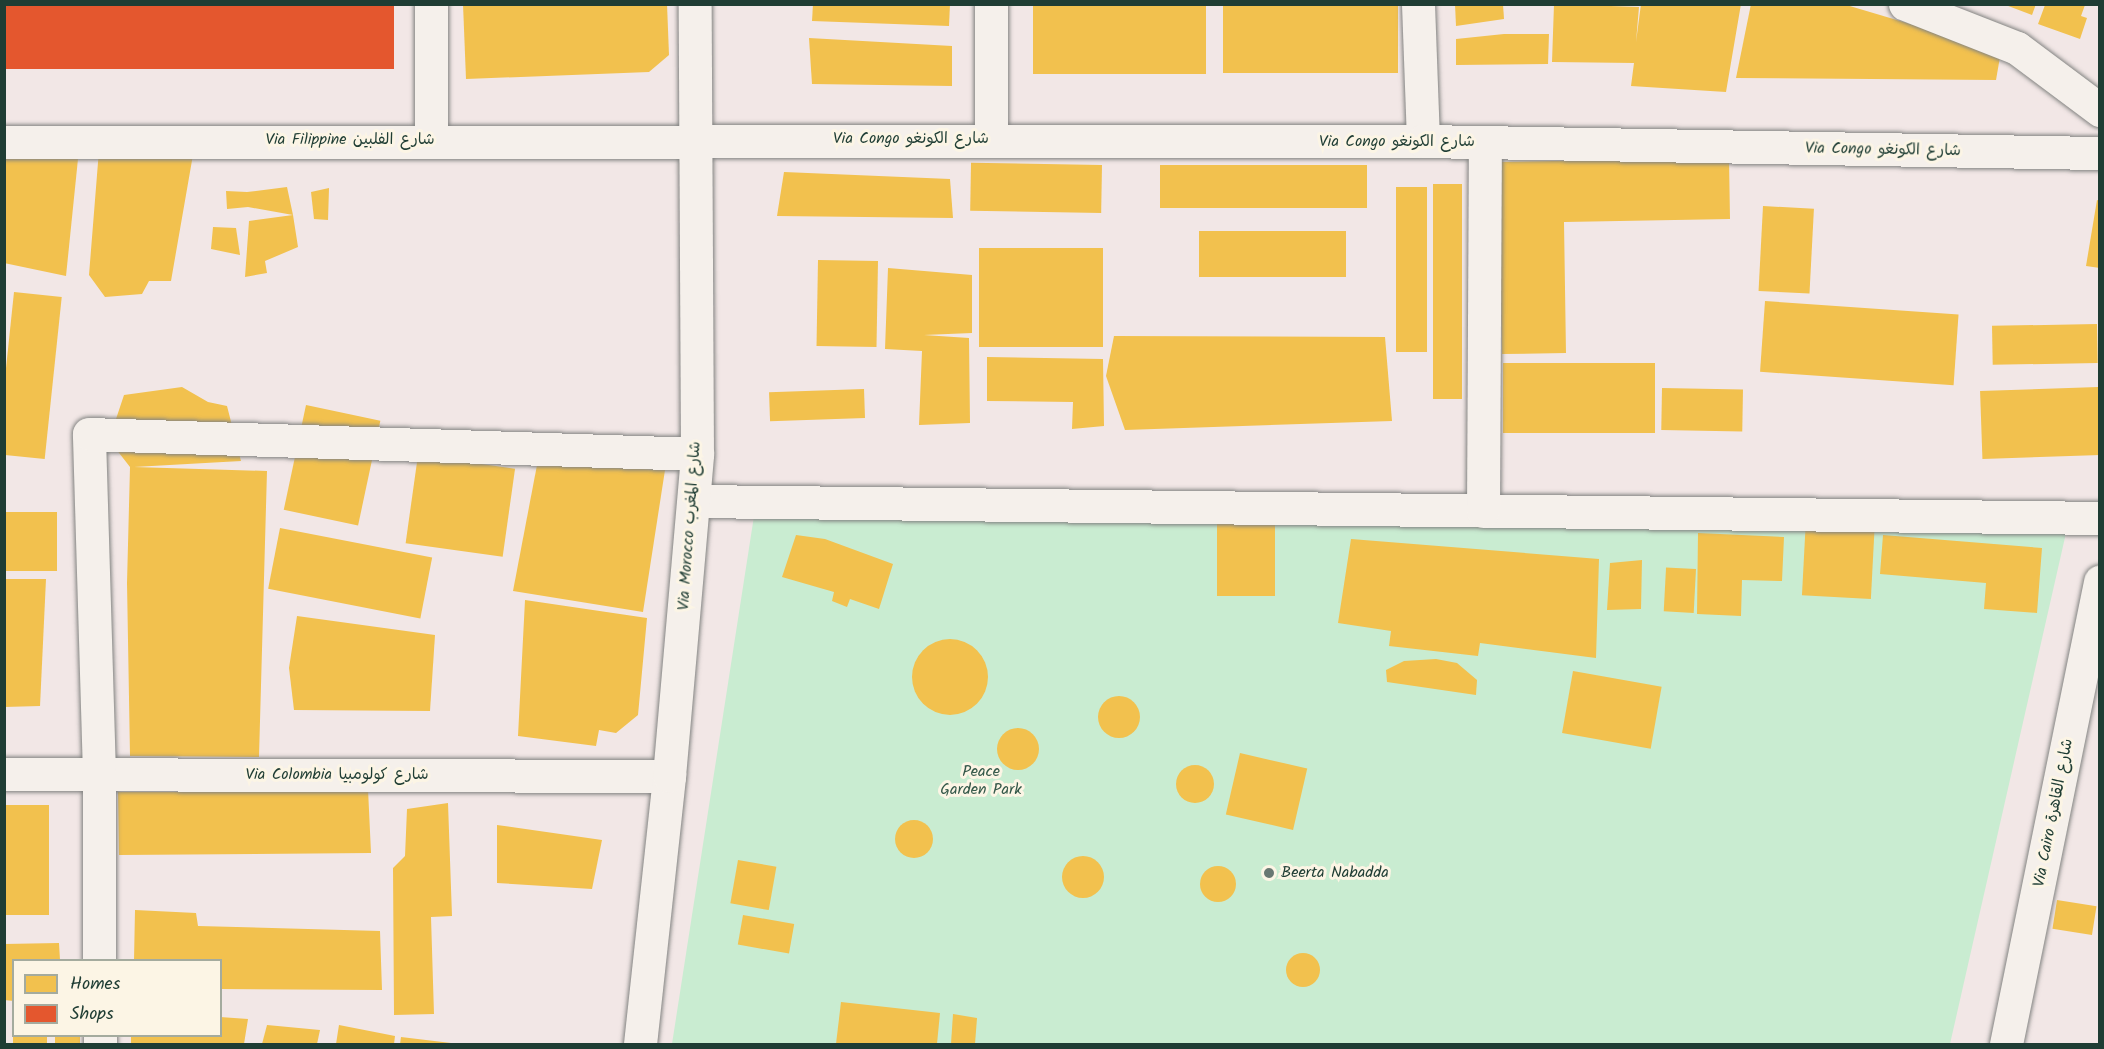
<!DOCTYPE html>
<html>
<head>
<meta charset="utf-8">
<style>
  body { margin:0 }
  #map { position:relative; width:2104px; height:1049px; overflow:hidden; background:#f2e7e6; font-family:Kalam,"Playpen Sans Arabic",sans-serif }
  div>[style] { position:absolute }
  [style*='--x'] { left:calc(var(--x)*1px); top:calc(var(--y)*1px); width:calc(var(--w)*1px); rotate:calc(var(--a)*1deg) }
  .green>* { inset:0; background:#c9ecd1 }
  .homes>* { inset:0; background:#f2c14e; transform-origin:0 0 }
  .round { border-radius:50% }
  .shops>* { inset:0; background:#e4572e; transform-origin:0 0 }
  .roads { filter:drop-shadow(0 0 2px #838482) drop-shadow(0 0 2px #838482) }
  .minor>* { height:33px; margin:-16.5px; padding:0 16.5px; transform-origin:16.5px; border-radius:16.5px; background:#f5f0eb }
  .tertiary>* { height:33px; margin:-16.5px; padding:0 16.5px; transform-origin:16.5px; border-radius:16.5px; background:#f5f0eb }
  .secondary>* { height:33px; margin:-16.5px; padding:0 16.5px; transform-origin:16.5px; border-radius:16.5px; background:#f5f0eb }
  .dots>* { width:16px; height:16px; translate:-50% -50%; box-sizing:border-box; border:3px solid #fcf5e5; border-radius:50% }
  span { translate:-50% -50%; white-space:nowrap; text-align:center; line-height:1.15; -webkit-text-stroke:6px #fcf5e5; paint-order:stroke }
  .street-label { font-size:16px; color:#1f3d34 }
  .park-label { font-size:16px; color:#345849 }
  .poi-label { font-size:16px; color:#1f3d34 }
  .left { translate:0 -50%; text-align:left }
  .frame { position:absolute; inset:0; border:6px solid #1f3d34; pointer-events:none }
  .legend { position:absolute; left:12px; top:959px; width:210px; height:78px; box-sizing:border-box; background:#fcf5e5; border:2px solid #a4ab9e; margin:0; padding:8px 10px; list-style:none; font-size:18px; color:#1f3d34 }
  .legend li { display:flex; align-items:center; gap:12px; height:30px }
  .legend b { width:30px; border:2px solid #a4ab9e }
</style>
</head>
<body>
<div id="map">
  <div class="green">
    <div style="clip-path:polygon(754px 516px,2066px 533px,1950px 1044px,672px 1044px)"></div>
  </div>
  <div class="homes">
    <div style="clip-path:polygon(463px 4px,667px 4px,669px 55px,649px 72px,466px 79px)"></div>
    <div style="clip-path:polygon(813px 4px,950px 4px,949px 26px,812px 21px)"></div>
    <div style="left:1033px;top:4px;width:173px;height:70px"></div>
    <div style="left:1223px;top:4px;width:175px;height:69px"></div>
    <div style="clip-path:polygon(1455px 4px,1503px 4px,1504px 19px,1456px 26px)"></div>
    <div style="clip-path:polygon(1554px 4px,1639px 7px,1636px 42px,1641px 4px,1741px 4px,1726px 92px,1631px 86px,1634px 63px,1552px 62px)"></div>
    <div style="clip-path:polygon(1751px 4px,1843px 4px,2001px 51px,1996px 80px,1736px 78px)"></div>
    <div style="clip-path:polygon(2003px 4px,2036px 4px,2032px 15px)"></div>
    <div style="clip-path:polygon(2045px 5px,2085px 5px,2081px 16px,2087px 18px,2080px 39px,2038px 24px)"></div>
    <div style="clip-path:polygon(1504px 34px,1549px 34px,1548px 64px,1456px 65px,1456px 39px)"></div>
    <div style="clip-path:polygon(809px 38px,952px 46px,952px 86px,812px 84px)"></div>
    <div style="clip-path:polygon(4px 141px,79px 149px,66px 276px,4px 263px)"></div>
    <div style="clip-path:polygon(194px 149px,171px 281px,149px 281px,142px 294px,105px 297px,89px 275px,99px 150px)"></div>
    <div style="clip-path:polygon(1729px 158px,1730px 219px,1564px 222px,1566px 353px,1502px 354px,1499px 162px)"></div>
    <div style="left:1102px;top:165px;width:48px;height:131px;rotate:91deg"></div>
    <div style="left:1160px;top:165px;width:207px;height:43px"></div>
    <div style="clip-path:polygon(784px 172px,950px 179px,953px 218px,777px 216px)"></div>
    <div style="left:1433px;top:184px;width:29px;height:215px"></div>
    <div style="clip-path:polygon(287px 187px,293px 215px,248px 207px,227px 209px,226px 191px,247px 192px)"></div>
    <div style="left:1396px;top:187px;width:31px;height:165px"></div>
    <div style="clip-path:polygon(329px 188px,328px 220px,314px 219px,311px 192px)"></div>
    <div style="clip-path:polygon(2097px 200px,2100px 201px,2100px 268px,2086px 266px)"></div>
    <div style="left:1763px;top:206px;width:51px;height:85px;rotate:3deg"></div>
    <div style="clip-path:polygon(293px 215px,298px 247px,265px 261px,267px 273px,245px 277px,249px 221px)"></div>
    <div style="clip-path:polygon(213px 227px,236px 228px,240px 255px,211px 249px)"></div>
    <div style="left:1199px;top:231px;width:147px;height:46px"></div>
    <div style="left:1103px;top:248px;width:99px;height:124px;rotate:90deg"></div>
    <div style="left:878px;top:261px;width:86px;height:60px;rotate:91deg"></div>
    <div style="clip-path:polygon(888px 268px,972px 275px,972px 333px,924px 335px,969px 338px,970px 423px,919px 425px,922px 351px,885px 349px)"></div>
    <div style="left:14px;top:292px;width:48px;height:163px;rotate:6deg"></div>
    <div style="left:1765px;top:301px;width:194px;height:71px;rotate:4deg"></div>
    <div style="left:2097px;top:324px;width:39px;height:105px;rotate:89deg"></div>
    <div style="clip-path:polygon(1114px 336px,1385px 337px,1392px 421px,1125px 430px,1106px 376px)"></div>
    <div style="clip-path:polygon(987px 357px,1103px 359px,1104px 426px,1072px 429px,1073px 402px,987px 401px)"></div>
    <div style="left:1503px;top:363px;width:152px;height:70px"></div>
    <div style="clip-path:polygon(182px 387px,208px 402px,227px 406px,241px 461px,134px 467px,267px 471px,259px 757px,130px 756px,127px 583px,130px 467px,109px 440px,124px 395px)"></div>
    <div style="left:2098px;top:387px;width:68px;height:118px;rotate:88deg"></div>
    <div style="left:1662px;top:388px;width:81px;height:42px;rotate:1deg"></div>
    <div style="left:864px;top:389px;width:29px;height:95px;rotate:88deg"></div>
    <div style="left:306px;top:405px;width:76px;height:107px;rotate:12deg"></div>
    <div style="left:418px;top:455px;width:98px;height:89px;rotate:8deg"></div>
    <div style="clip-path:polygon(537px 465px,665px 470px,643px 612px,513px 591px)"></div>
    <div style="left:4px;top:512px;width:53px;height:59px"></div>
    <div style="left:1875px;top:520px;width:79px;height:69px;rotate:93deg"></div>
    <div style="left:1217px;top:524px;width:58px;height:72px"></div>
    <div style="left:280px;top:528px;width:155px;height:62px;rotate:11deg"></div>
    <div style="clip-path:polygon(1698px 533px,1784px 537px,1782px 581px,1742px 580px,1741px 616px,1697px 614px)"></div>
    <div style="clip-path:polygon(796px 535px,825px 539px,893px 564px,879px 609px,850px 599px,847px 607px,832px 601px,834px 592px,782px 577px)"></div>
    <div style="clip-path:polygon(1883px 535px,2042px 548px,2037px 613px,1984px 609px,1986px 583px,1880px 574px)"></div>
    <div style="clip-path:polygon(1351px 539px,1599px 559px,1596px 658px,1480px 643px,1478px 656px,1389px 646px,1391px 631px,1338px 623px)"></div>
    <div style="clip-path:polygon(1642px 560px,1641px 609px,1607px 610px,1610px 563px)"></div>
    <div style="left:1696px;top:569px;width:44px;height:30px;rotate:93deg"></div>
    <div style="clip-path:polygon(4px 579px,46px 579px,40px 706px,4px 707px)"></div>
    <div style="clip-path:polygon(525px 600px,647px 618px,638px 715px,616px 733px,599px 730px,596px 746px,518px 736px)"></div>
    <div style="clip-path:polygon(297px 616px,435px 635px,430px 711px,294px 710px,289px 668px)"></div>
    <div class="round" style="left:912px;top:639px;width:76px;height:76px"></div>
    <div style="clip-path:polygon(1436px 659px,1457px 663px,1477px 680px,1476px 695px,1387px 682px,1386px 670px,1404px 661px)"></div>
    <div style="left:1573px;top:671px;width:90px;height:63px;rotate:10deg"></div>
    <div class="round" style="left:1098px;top:696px;width:42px;height:42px"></div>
    <div class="round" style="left:997px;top:728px;width:42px;height:42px"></div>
    <div style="left:1240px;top:753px;width:69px;height:63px;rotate:13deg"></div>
    <div class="round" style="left:1176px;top:765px;width:38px;height:38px"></div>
    <div style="clip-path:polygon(178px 784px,368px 789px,371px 853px,119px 855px,118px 792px,178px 792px)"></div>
    <div style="clip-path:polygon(448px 803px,452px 916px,431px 917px,434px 1014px,394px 1015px,393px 868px,405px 856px,407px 809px)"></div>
    <div style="left:4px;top:805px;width:45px;height:110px"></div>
    <div class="round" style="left:895px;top:820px;width:38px;height:38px"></div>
    <div style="clip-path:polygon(497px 825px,602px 840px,592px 889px,497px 883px)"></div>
    <div class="round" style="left:1062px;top:856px;width:42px;height:42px"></div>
    <div style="left:738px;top:860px;width:39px;height:44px;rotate:10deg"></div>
    <div class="round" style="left:1200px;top:866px;width:36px;height:36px"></div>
    <div style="left:2057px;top:900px;width:40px;height:29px;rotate:9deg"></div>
    <div style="clip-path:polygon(135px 910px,196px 913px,198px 926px,380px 931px,382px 990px,220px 989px,220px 960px,134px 960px)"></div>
    <div style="left:743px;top:915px;width:52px;height:30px;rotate:10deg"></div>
    <div style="clip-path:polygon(59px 943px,60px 960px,14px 960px,14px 1001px,4px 1000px,4px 944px)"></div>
    <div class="round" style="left:1286px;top:953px;width:34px;height:34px"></div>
    <div style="clip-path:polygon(841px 1002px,940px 1013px,937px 1044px,836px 1044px)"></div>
    <div style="clip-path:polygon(953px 1014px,977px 1018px,975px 1044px,951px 1044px)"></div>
    <div style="clip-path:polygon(220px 1017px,248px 1019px,244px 1044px,131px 1044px,131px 1036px,220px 1036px)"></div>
    <div style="clip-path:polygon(267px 1025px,320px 1030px,317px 1044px,262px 1044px)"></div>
    <div style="clip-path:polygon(339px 1025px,395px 1036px,394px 1044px,336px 1044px)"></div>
    <div style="left:13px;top:1036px;width:34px;height:8px"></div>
    <div style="left:55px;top:1036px;width:25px;height:8px"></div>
    <div style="clip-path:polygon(401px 1037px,451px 1043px,451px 1044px,400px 1044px)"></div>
  </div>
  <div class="shops">
    <div style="left:4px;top:4px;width:390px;height:65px"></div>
  </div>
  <div class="roads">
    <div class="minor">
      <div style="--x:991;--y:4;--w:136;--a:90"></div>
      <div style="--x:1418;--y:4;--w:137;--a:87.9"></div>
      <div style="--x:1905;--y:4;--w:120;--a:21.4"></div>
      <div style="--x:2017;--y:48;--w:104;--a:36.8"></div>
      <div style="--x:431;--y:140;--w:136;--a:-90"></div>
      <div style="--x:694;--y:501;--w:1406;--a:0.69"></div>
      <div style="--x:1483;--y:511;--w:369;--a:-89.7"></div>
      <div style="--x:4;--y:774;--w:665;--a:0.17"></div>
      <div style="--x:99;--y:960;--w:186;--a:-90"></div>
      <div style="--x:99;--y:774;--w:340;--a:-91.7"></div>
      <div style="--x:89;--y:434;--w:608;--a:1.88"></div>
      <div style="--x:100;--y:1036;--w:8;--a:90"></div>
      <div style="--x:640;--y:1044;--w:270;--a:-83.8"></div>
      <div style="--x:669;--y:776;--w:323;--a:-85"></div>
      <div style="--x:697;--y:454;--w:450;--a:-90.3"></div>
    </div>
    <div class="tertiary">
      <div style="--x:2006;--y:1044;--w:472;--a:-78.5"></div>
    </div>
    <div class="secondary">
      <div style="--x:4;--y:142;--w:1419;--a:-0.04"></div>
      <div style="--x:1423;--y:141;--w:677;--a:1.02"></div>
    </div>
  </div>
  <div class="dots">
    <div style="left:1269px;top:873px;background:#697872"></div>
  </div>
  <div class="street-label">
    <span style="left:911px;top:139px">Via Congo شارع الكونغو</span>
    <span style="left:350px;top:140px">Via Filippine شارع الفلبين</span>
    <span style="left:1397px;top:142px">Via Congo شارع الكونغو</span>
    <span style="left:1883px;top:150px;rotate:1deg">Via Congo شارع الكونغو</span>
    <span style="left:690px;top:526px;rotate:-86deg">Via Morocco شارع المغرب</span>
    <span style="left:337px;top:775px">Via Colombia شارع كولومبيا</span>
    <span style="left:2054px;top:813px;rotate:-79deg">Via Cairo شارع القاهرة</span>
  </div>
  <div class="park-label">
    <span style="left:981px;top:781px">Peace<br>Garden Park</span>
  </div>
  <div class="poi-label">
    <span class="left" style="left:1281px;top:873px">Beerta Nabadda</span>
  </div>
  <div class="frame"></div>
  <ul class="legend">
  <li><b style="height:16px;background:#f2c14e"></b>Homes</li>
  <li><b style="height:16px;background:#e4572e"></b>Shops</li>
  </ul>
</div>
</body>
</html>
